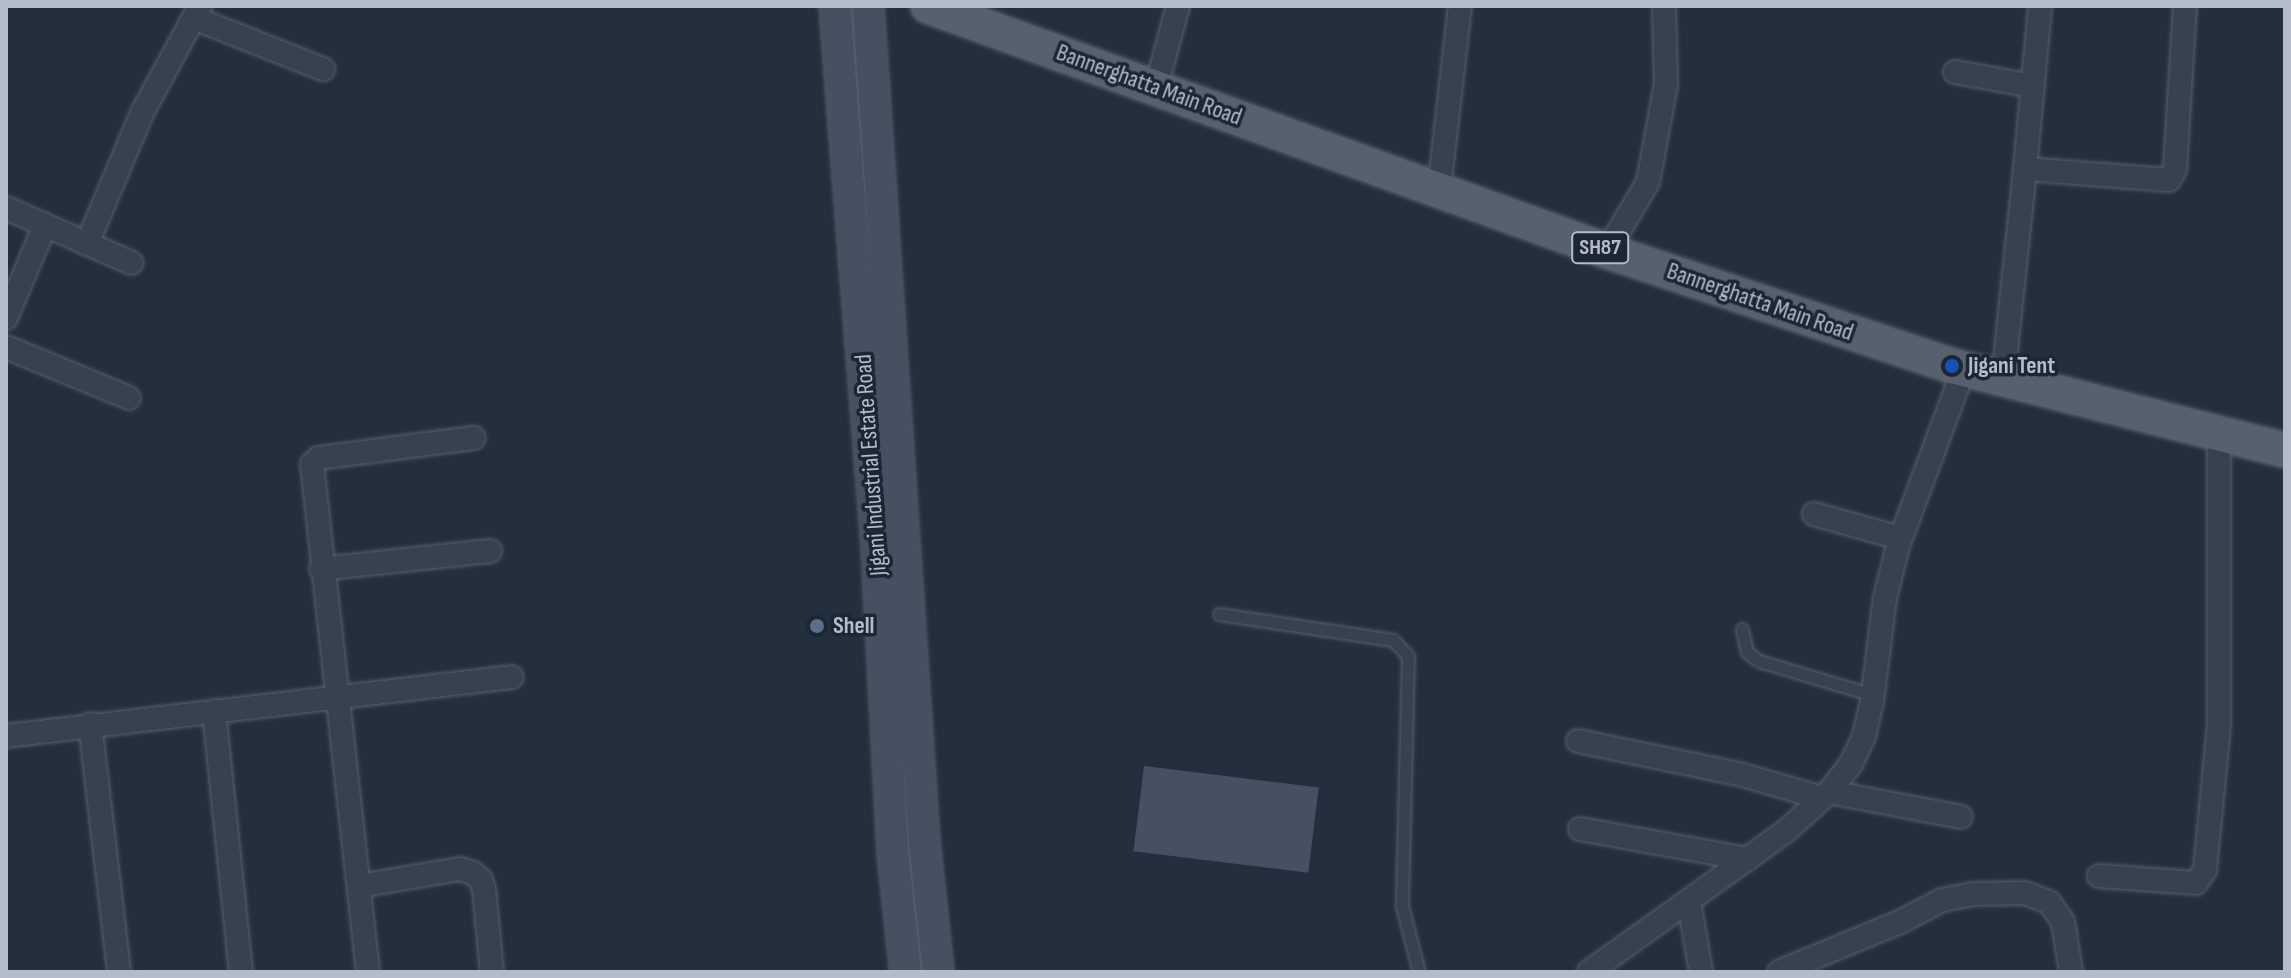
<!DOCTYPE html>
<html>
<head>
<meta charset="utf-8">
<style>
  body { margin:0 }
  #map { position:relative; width:2291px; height:978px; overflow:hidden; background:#242f3e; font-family:"Sofia Sans Condensed",sans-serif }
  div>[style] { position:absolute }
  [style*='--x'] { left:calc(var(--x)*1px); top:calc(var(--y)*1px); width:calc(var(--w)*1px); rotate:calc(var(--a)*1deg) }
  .building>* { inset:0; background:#455162; transform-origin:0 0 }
  .roads { filter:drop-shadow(0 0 2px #565f6c) drop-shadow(0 0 2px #565f6c) }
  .service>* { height:11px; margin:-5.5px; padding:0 5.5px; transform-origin:5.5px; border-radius:5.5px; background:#38414e }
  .minor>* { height:22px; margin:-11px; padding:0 11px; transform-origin:11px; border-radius:11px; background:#38414e }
  .secondary>* { height:30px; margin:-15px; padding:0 15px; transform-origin:15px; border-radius:15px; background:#465061 }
  .primary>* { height:34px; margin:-17px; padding:0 17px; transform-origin:17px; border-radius:17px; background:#56606e }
  .dots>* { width:22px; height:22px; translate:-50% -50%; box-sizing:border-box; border:4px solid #1d2633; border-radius:50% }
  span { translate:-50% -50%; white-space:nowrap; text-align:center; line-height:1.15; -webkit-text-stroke:7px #1d2633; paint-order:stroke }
  .shield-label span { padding:2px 6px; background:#1d2633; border:2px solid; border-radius:6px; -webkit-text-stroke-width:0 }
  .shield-label { font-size:22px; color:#b4bcc9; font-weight:700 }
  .street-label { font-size:24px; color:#b4bcc9 }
  .poi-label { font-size:24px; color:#b4bcc9; font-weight:700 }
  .left { translate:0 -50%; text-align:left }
  .frame { position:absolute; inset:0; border:8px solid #b4bcc9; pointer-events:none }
</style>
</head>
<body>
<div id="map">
  <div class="building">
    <div style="left:1144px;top:766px;width:176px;height:86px;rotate:7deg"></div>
  </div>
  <div class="roads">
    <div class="service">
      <div style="--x:1219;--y:614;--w:176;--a:8.5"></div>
      <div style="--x:1393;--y:640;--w:22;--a:47"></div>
      <div style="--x:1408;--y:656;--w:250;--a:91.4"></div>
      <div style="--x:1402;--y:906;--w:68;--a:75.6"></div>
      <div style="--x:1742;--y:629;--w:24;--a:78"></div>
      <div style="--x:1747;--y:652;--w:15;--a:37"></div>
      <div style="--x:1759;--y:661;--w:119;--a:16.6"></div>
    </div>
    <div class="minor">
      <div style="--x:194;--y:18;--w:139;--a:21.6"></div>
      <div style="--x:1955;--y:72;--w:79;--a:10.2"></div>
      <div style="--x:1156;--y:88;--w:85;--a:-75"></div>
      <div style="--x:2025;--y:169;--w:164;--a:-84.7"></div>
      <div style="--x:1439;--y:190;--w:185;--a:-83.5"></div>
      <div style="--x:6;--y:208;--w:137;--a:23.6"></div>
      <div style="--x:87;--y:244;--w:142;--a:-67.2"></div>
      <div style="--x:142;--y:113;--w:122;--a:-61.5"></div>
      <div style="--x:1607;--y:251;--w:80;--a:-59.3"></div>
      <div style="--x:1648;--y:182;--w:100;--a:-79.6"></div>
      <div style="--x:1666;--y:84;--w:78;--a:-91.5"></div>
      <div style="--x:6;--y:318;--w:101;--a:-67.2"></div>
      <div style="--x:6;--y:347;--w:133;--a:22.5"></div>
      <div style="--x:2003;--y:379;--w:211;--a:-84"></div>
      <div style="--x:2025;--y:169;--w:144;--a:4.4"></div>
      <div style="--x:2169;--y:180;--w:13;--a:-61"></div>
      <div style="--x:2175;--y:169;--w:163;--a:-86.5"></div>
      <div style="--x:1814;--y:514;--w:89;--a:15.6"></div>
      <div style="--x:321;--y:569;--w:170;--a:-6.1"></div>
      <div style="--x:214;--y:711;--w:262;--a:84.1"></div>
      <div style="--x:90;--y:724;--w:250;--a:83.3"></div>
      <div style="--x:6;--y:736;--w:509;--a:-6.65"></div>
      <div style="--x:1578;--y:741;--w:164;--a:11.6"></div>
      <div style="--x:1739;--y:774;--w:86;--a:16.1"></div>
      <div style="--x:1829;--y:792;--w:134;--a:10.7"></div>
      <div style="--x:1580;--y:829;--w:170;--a:10.2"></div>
      <div style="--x:2099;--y:876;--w:97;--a:4.1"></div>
      <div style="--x:2196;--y:883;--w:16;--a:-55"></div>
      <div style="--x:2205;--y:870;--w:146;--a:-84.5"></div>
      <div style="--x:2219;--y:725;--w:291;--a:-90"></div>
      <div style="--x:359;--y:886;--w:102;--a:-9.6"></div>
      <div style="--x:460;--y:869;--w:14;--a:17"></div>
      <div style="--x:473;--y:873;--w:11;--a:41"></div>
      <div style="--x:481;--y:880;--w:9;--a:72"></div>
      <div style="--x:484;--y:889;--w:83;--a:84.5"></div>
      <div style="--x:1689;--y:902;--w:71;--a:80.3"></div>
      <div style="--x:368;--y:972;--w:511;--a:-96.29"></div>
      <div style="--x:312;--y:464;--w:9;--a:-41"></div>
      <div style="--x:319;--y:458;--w:156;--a:-7.4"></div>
      <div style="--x:1589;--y:972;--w:242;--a:-35.6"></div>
      <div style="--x:1786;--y:831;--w:58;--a:-42.2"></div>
      <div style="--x:1829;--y:792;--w:36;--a:-52"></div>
      <div style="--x:1851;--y:764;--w:31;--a:-65"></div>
      <div style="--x:1864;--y:736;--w:35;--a:-77"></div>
      <div style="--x:1872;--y:702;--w:105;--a:-82.9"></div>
      <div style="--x:1885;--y:598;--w:54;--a:-76"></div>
      <div style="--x:1898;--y:546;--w:189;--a:-69.6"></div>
      <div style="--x:1779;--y:972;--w:131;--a:-22.5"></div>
      <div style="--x:1900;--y:922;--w:47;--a:-27.6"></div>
      <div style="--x:1942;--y:900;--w:31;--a:-11"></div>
      <div style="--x:1972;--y:894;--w:53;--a:-1.1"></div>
      <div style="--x:2025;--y:893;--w:26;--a:21"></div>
      <div style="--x:2049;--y:902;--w:24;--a:55"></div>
      <div style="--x:2063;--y:922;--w:51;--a:80.9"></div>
    </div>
    <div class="secondary">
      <div style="--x:835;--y:6;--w:540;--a:85.54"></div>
      <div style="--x:877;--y:544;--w:307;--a:87"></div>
      <div style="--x:893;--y:851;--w:122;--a:83.9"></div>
      <div style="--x:868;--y:6;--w:838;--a:86.17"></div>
      <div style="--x:924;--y:842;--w:131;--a:83.9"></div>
    </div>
    <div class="primary">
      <div style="--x:928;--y:6;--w:722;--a:19.84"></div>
      <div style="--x:1607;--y:251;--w:364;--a:18.4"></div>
      <div style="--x:1952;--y:366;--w:343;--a:14.2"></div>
    </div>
  </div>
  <div class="dots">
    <div style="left:1952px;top:366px;background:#1a4fb4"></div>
    <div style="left:817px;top:626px;background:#5c6f8a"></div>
  </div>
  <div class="shield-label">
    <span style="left:1600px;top:248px">SH87</span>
  </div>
  <div class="street-label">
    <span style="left:1149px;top:85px;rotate:20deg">Bannerghatta Main Road</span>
    <span style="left:1760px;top:302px;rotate:19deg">Bannerghatta Main Road</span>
    <span style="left:871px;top:465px;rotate:-94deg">Jigani Industrial Estate Road</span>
  </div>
  <div class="poi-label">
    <span class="left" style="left:1968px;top:366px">Jigani Tent</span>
    <span class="left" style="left:833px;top:626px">Shell</span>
  </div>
  <div class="frame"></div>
</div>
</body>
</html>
